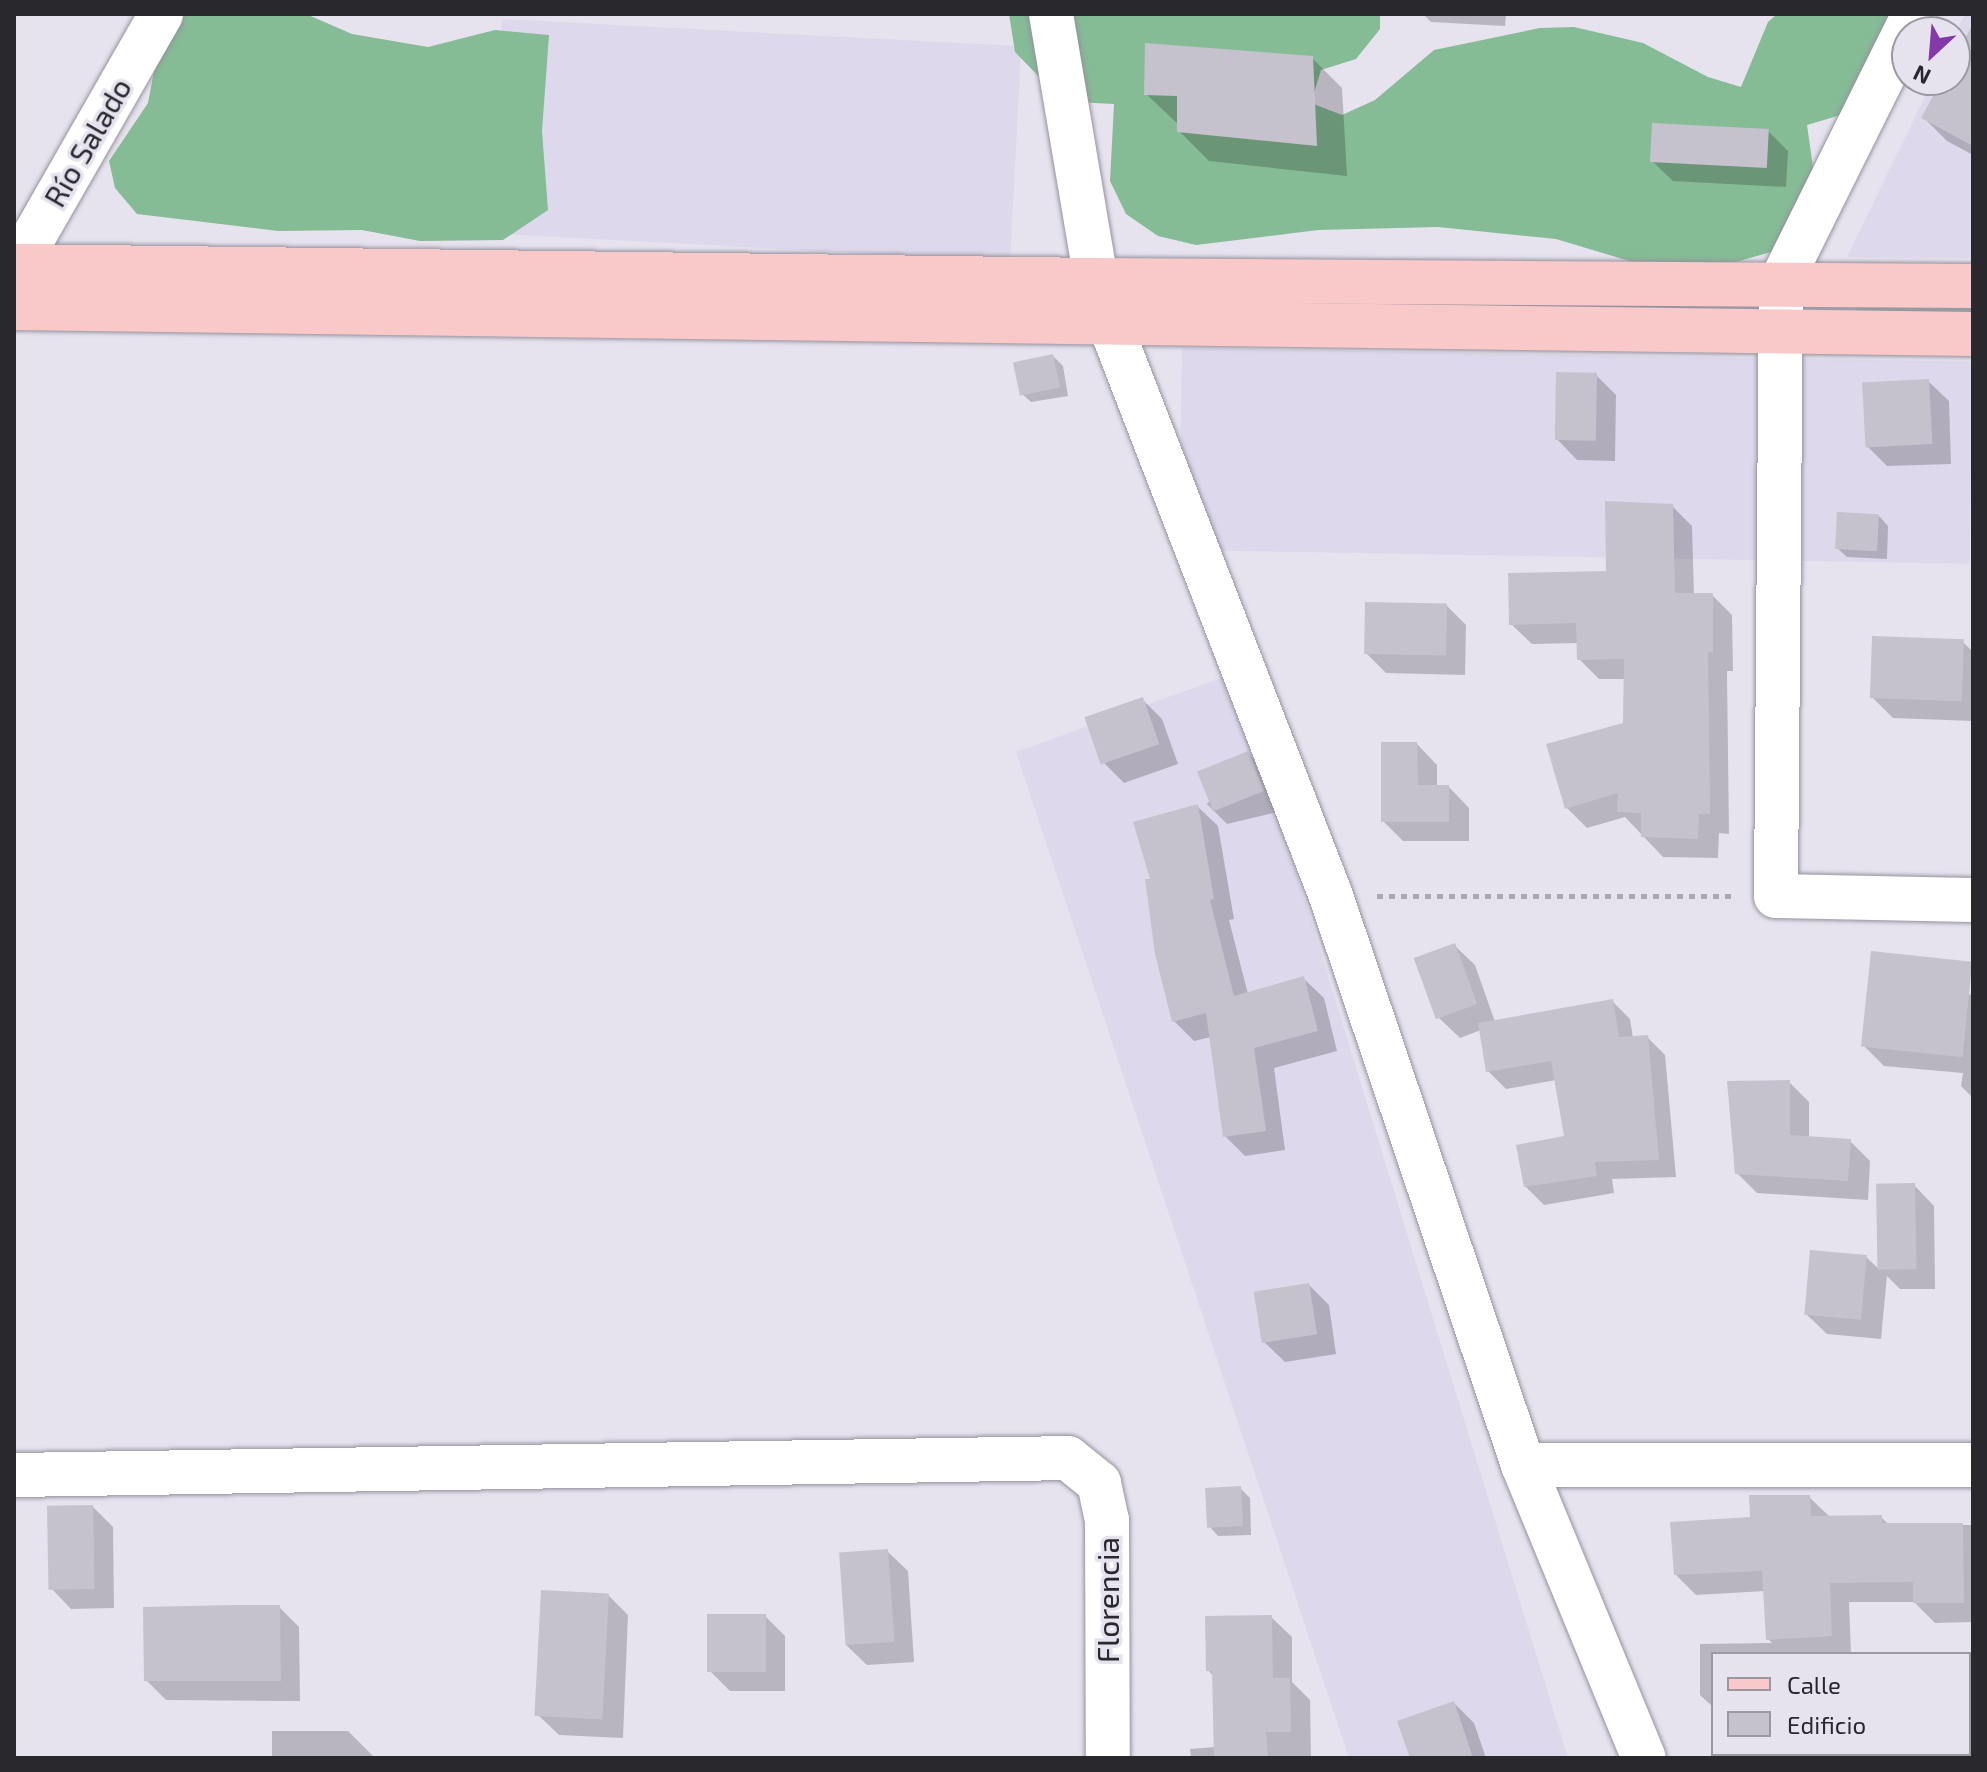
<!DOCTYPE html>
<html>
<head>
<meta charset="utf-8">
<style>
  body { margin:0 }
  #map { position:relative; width:1987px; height:1772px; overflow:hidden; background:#e6e3ef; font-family:"Exo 2",sans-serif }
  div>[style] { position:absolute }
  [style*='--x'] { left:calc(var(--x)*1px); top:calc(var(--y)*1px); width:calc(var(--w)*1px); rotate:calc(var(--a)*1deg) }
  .built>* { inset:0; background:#ddd8ec; transform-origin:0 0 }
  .green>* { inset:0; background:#9dc1a7 }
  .forest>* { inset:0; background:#85bb95 }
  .shadow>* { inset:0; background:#0003; transform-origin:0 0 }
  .building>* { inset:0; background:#c5c2ce; transform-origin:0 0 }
  .path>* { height:5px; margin-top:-2.5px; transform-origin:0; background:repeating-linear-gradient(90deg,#aaa8b1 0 6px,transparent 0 12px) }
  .roads { filter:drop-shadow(0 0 2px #95929d) drop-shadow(0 0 2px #95929d) }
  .minor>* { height:44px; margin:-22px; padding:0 22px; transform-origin:22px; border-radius:22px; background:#fff }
  .major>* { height:44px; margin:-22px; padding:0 22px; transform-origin:22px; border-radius:22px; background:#f9c9ca }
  span { translate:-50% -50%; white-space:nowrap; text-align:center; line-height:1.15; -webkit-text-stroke:7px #e6e3ef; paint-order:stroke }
  .street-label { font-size:30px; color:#29282d }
  .frame { position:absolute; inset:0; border:16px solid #29282d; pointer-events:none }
  .legend { position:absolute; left:1711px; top:1652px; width:260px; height:104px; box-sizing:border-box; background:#e6e3ef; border:2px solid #9a98a1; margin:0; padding:10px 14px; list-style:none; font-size:24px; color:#29282d }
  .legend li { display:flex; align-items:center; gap:16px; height:40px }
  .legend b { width:40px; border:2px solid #9a98a1 }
  .north { position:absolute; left:1891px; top:16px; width:80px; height:80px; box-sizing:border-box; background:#e6e3ef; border:2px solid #9a98a1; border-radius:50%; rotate:206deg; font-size:22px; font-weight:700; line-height:32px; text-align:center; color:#29282d }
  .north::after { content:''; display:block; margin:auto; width:28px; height:36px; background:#8538a9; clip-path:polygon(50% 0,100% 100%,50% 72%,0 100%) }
</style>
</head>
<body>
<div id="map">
  <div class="built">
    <div style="clip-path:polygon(1965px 14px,1973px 14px,1973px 258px,1847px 257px,1933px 80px,1955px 80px,1955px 34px)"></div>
    <div style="left:502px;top:19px;width:520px;height:215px;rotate:3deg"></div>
    <div style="left:1182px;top:348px;width:791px;height:202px;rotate:1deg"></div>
    <div style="clip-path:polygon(1235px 673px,1568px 1758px,1349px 1758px,1016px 752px)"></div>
  </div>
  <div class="green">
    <div style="clip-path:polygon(1858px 304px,1973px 305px,1973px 317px,1855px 314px)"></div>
  </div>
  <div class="forest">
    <div style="clip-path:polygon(182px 14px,306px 14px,352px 34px,428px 47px,495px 30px,549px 35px,542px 131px,548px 210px,503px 240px,420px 241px,362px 230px,278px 231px,137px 214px,115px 188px,109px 161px,148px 103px,156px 60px)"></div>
    <div style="clip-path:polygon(1009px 14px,1380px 14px,1380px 29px,1356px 59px,1321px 70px,1311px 103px,1342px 115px,1375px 100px,1434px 50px,1540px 28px,1574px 27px,1643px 43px,1708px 77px,1741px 87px,1768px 22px,1777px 14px,1922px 14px,1844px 114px,1807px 125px,1817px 195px,1778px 250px,1704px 271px,1666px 272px,1556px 239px,1438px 227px,1318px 230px,1196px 245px,1158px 236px,1126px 214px,1110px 181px,1114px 104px,1076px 102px,1044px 82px,1015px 52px)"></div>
  </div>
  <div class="shadow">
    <div style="clip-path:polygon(1423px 14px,1506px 14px,1505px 26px,1431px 22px)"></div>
    <div style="clip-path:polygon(1973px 40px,1973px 155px,1947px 141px,1924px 118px,1944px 80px,1955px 80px,1955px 61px)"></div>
    <div style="clip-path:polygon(1312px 58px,1342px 88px,1347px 176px,1209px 161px,1179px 131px,1179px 125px,1146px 94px)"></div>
    <div style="clip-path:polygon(1768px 131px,1788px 151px,1786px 187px,1673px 181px,1652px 161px)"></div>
    <div style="clip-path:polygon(1053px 356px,1063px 366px,1068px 396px,1031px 402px,1021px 393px)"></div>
    <div style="clip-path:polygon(1596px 375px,1616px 395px,1615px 461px,1577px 460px,1557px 439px)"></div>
    <div style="clip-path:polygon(1928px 381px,1949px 401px,1951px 464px,1887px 466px,1867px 446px)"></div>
    <div style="clip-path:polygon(1672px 506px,1692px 526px,1694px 595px,1712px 595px,1732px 615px,1733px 671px,1727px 671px,1729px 834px,1719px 833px,1718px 858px,1663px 857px,1625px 817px,1587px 828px,1567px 808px,1625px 724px,1625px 679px,1599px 679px,1579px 659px,1579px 643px,1532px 644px,1511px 624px,1608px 573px)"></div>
    <div style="clip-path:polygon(1879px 516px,1888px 526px,1887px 559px,1847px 557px,1837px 548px)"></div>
    <div style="clip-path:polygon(1446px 605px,1466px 625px,1465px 675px,1386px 673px,1366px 653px)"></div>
    <div style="clip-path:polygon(1963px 642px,1973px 652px,1973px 721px,1893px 718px,1873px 698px)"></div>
    <div style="clip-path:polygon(1142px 699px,1162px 719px,1178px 764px,1124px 783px,1104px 763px)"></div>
    <div style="clip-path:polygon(1417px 744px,1437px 765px,1437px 787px,1449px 787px,1469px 808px,1469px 841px,1403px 841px,1383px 821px)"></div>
    <div style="clip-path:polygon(1248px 753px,1268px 774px,1282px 811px,1227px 824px,1207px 804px)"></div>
    <div style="clip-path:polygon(1197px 806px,1218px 826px,1234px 919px,1229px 920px,1248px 994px,1303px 978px,1324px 998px,1337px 1051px,1274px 1068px,1285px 1150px,1245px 1156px,1225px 1136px,1211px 1037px,1194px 1041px,1174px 1021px,1153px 880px)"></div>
    <div style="clip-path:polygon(1454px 945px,1475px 965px,1495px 1022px,1612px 1001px,1630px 1019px,1633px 1038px,1647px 1037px,1665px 1055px,1676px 1177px,1612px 1179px,1614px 1193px,1544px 1205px,1525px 1186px,1566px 1138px,1556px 1080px,1506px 1089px,1488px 1071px,1481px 1030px,1460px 1038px,1439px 1018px)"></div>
    <div style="clip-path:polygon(1973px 993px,1973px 1098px,1961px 1086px,1963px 1073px,1884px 1066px,1864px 1046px)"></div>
    <div style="clip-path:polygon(1789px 1082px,1809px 1102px,1809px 1138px,1850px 1141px,1870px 1161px,1868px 1200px,1757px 1193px,1737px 1173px)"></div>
    <div style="clip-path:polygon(1914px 1185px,1934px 1206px,1935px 1289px,1900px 1289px,1887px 1276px,1881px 1339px,1827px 1334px,1806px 1314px,1866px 1257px,1880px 1270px,1878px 1186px)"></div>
    <div style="clip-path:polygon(1309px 1285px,1329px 1305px,1336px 1354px,1285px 1362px,1264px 1342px)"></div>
    <div style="clip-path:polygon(1240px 1488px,1250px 1498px,1251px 1535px,1218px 1536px,1209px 1526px)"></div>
    <div style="clip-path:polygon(1809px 1497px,1830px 1517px,1881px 1517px,1889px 1525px,1973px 1525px,1973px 1622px,1935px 1623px,1914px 1602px,1849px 1602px,1851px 1654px,1713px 1654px,1713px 1707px,1700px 1695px,1700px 1644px,1772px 1643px,1768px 1639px,1765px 1591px,1696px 1595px,1676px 1575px,1752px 1519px)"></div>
    <div style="clip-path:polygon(93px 1507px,113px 1527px,114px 1608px,71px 1609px,51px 1588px)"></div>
    <div style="clip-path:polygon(887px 1551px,908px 1571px,914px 1662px,867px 1665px,846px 1645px)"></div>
    <div style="clip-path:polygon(608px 1595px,628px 1615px,623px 1738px,559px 1735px,538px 1715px)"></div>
    <div style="clip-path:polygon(279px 1607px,299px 1627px,300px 1701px,166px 1700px,146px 1680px)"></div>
    <div style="clip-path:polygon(765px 1616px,785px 1636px,785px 1691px,730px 1691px,710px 1671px)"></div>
    <div style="clip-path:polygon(1271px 1617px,1292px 1637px,1292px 1682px,1310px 1700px,1311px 1758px,1191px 1758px,1190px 1749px,1215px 1747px,1214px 1677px,1208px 1670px)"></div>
    <div style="clip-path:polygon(1454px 1703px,1474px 1723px,1486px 1758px,1412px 1758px)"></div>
    <div style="clip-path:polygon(272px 1731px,348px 1731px,375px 1758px,272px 1758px)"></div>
    <div style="left:1763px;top:1754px;width:58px;height:4px"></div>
  </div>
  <div class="building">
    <div style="clip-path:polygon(1973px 24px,1973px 146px,1921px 118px,1942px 80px,1955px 80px,1955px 57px)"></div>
    <div style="clip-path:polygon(1145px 43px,1313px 56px,1317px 146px,1177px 132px,1177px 96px,1144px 95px)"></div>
    <div style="left:1652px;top:123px;width:117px;height:39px;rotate:3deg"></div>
    <div style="left:1053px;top:354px;width:34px;height:41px;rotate:78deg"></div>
    <div style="left:1556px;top:372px;width:41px;height:68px;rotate:1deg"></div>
    <div style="left:1929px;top:379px;width:65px;height:67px;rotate:87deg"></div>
    <div style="clip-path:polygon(1605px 501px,1673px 504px,1675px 593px,1713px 593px,1713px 652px,1708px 652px,1710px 814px,1699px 814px,1698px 839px,1641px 837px,1641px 813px,1617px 812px,1618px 793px,1565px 809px,1546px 744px,1623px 723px,1624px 659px,1577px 660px,1576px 623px,1509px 625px,1508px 573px,1606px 571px)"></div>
    <div style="left:1837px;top:512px;width:42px;height:37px;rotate:3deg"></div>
    <div style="left:1365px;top:602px;width:82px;height:52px;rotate:1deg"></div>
    <div style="left:1872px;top:636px;width:92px;height:62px;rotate:2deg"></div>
    <div style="left:1143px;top:697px;width:50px;height:62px;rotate:71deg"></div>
    <div style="clip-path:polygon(1381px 742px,1417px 742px,1418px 785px,1449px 785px,1449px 822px,1381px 822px)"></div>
    <div style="left:1248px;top:751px;width:43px;height:55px;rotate:68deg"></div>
    <div style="clip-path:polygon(1198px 804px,1214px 899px,1210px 900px,1234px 996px,1304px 976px,1318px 1031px,1254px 1048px,1266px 1131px,1223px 1137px,1206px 1013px,1172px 1022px,1155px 954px,1145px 879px,1150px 879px,1133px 822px)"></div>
    <div style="left:1455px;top:943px;width:65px;height:44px;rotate:70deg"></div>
    <div style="left:1871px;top:951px;width:102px;height:96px;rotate:6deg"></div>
    <div style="clip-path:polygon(1613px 999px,1619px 1037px,1648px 1035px,1659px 1160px,1595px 1162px,1597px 1176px,1524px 1187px,1516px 1145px,1564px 1136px,1551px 1061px,1486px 1072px,1478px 1023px)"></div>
    <div style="clip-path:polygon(1790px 1080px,1790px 1135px,1851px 1139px,1848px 1181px,1735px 1174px,1727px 1081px)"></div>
    <div style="left:1915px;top:1183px;width:86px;height:39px;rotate:89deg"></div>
    <div style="left:1810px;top:1250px;width:57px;height:65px;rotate:5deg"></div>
    <div style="left:1309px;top:1283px;width:52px;height:56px;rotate:81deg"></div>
    <div style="left:1241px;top:1486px;width:40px;height:36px;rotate:87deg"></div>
    <div style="clip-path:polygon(1749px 1495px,1810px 1495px,1811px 1516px,1882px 1515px,1882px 1523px,1963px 1523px,1964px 1603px,1913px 1603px,1913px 1582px,1830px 1583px,1832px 1636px,1766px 1640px,1762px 1571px,1674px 1575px,1670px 1522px,1750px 1517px)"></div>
    <div style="left:93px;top:1505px;width:84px;height:46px;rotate:89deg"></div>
    <div style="left:888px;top:1549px;width:93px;height:49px;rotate:86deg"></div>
    <div style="left:541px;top:1590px;width:68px;height:126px;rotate:3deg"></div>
    <div style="clip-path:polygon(234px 1605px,280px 1605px,281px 1681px,144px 1681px,143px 1607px)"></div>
    <div style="left:707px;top:1614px;width:59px;height:58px"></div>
    <div style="clip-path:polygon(1272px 1615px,1273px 1678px,1290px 1678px,1291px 1732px,1266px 1732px,1268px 1758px,1214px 1758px,1212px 1671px,1206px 1671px,1205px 1616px)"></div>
    <div style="clip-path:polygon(1454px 1701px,1473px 1758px,1410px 1758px,1397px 1721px)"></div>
  </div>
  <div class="path">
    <div style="--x:1377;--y:896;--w:354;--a:0"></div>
  </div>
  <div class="roads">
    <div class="minor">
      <div style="--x:1051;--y:14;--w:270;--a:80.4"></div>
      <div style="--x:1914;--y:14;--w:299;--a:116.4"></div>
      <div style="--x:1781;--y:282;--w:614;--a:90.47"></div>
      <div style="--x:1776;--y:896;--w:197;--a:1.2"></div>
      <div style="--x:14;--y:271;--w:296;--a:-60.2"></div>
      <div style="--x:1109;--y:322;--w:615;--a:68.86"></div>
      <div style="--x:1331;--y:896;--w:601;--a:71.35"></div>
      <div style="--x:1523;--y:1465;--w:317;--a:67.6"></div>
      <div style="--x:1523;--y:1465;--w:450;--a:0"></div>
      <div style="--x:14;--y:1475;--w:1054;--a:-0.92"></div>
      <div style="--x:1068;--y:1458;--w:40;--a:39"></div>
      <div style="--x:1099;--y:1483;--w:38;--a:78"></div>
      <div style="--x:1107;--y:1520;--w:238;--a:89.8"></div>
    </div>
    <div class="major">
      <div style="--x:14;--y:266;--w:1082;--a:0.74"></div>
      <div style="--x:1096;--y:280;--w:877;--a:0.39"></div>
      <div style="--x:14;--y:308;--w:1959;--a:0.76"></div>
    </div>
  </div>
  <div class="street-label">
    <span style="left:87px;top:142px;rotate:-60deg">Río Salado</span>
    <span style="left:1107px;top:1600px;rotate:-90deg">Florencia</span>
  </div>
  <div class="frame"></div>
  <ul class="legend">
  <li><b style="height:10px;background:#f9c9ca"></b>Calle</li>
  <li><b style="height:22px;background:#c5c2ce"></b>Edificio</li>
  </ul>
  <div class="north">N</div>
</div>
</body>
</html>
